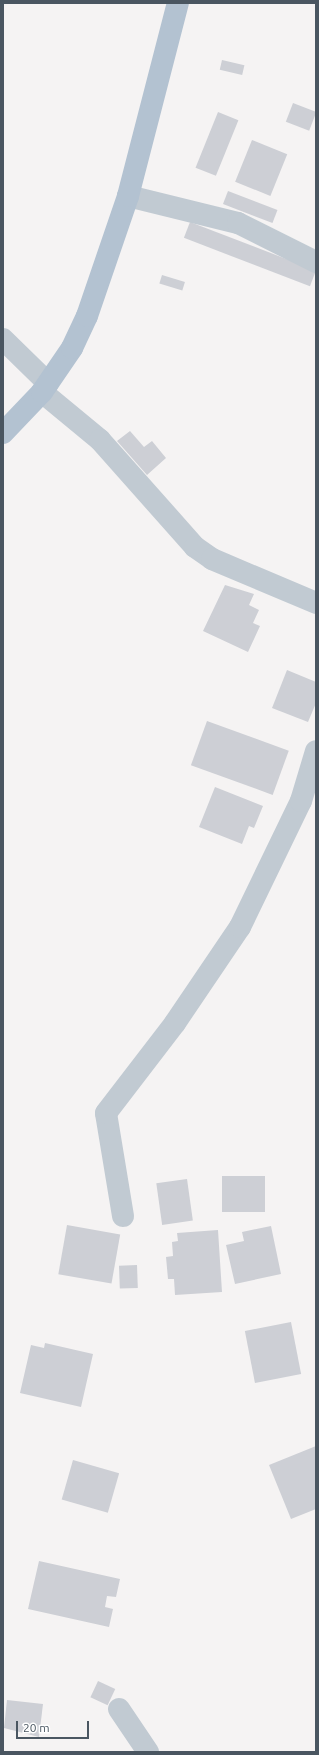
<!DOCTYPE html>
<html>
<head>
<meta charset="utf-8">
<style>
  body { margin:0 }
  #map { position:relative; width:319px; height:1755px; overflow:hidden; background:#f5f3f3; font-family:Ubuntu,sans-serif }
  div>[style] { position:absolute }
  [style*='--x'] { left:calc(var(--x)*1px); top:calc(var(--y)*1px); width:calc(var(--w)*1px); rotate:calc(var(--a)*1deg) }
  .building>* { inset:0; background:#cdcfd5; transform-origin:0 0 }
  .minor>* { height:22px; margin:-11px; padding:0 11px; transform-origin:11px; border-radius:11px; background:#c1cad2 }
  .major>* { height:22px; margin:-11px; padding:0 11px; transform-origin:11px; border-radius:11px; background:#b3c2d1 }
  span { translate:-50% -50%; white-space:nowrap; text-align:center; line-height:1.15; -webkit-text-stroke:3px #fff; paint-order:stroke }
  .frame { position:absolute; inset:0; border:4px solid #4a5661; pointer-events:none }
  .scale { position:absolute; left:16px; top:1721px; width:73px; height:18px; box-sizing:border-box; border:2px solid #4a5661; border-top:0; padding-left:5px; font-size:12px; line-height:14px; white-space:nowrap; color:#4a5661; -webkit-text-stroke:3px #fff; paint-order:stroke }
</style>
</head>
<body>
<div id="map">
  <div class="building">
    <div style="left:222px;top:60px;width:23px;height:10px;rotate:13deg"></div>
    <div style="left:293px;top:103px;width:25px;height:20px;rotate:21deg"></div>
    <div style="left:218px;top:112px;width:22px;height:60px;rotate:22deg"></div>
    <div style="left:252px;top:140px;width:38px;height:45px;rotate:22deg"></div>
    <div style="left:228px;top:191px;width:53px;height:14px;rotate:21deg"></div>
    <div style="left:190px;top:222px;width:135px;height:17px;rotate:21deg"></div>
    <div style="left:162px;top:275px;width:24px;height:9px;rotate:17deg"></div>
    <div style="clip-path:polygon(130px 431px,144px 447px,152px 441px,166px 458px,147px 475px,117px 441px)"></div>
    <div style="clip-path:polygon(225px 585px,254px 594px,249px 605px,259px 610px,253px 623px,260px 626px,248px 652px,203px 631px)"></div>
    <div style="clip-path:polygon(287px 670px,316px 682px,316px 703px,308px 722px,272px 708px)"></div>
    <div style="left:207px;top:721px;width:87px;height:47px;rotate:20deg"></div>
    <div style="clip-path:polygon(215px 787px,263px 806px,254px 828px,249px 826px,242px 844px,199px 827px)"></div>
    <div style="left:222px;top:1176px;width:43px;height:36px"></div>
    <div style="left:187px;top:1179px;width:42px;height:31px;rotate:82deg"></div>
    <div style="left:67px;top:1225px;width:54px;height:50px;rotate:10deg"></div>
    <div style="clip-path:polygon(271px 1226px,281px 1274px,235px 1284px,226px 1245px,244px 1241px,242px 1232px)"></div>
    <div style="clip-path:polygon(218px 1230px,222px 1292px,175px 1295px,174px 1279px,168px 1279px,166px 1257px,173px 1256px,172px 1242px,178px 1241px,177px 1233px)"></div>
    <div style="left:137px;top:1265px;width:23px;height:18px;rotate:88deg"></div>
    <div style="left:291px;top:1322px;width:53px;height:47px;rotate:79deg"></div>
    <div style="clip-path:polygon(45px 1343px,93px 1354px,81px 1407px,20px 1393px,31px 1345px,44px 1348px)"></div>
    <div style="clip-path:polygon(316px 1446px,316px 1509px,291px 1519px,269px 1465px)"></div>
    <div style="left:73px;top:1460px;width:48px;height:41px;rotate:16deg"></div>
    <div style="clip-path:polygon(39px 1561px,120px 1579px,116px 1597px,107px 1596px,105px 1607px,113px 1609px,109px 1627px,28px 1609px)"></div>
    <div style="left:98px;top:1681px;width:19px;height:18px;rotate:25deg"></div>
    <div style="clip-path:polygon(7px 1700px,43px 1704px,39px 1737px,4px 1728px)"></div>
  </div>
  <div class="minor">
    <div style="--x:128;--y:196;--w:113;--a:13.8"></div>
    <div style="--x:238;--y:223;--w:87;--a:26.6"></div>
    <div style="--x:3;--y:339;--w:63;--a:44.4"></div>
    <div style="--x:42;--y:392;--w:75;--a:39.6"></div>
    <div style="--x:100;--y:440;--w:143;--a:48.4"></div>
    <div style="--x:195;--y:547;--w:21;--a:35"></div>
    <div style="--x:212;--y:559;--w:113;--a:22.9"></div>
    <div style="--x:123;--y:1216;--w:104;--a:-99.4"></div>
    <div style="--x:106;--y:1113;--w:113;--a:-52.5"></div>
    <div style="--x:175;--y:1023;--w:116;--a:-55.9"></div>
    <div style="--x:240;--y:927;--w:140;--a:-64.2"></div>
    <div style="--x:301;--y:801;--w:52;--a:-73.3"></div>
    <div style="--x:119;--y:1709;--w:52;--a:56"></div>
  </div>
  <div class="major">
    <div style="--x:3;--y:433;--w:57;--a:-46.4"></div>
    <div style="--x:42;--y:392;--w:53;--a:-55.7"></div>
    <div style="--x:72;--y:348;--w:35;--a:-65"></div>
    <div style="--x:87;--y:316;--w:127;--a:-71.1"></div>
    <div style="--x:128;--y:196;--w:199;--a:-75.5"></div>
  </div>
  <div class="frame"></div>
  <div class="scale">20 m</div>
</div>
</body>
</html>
